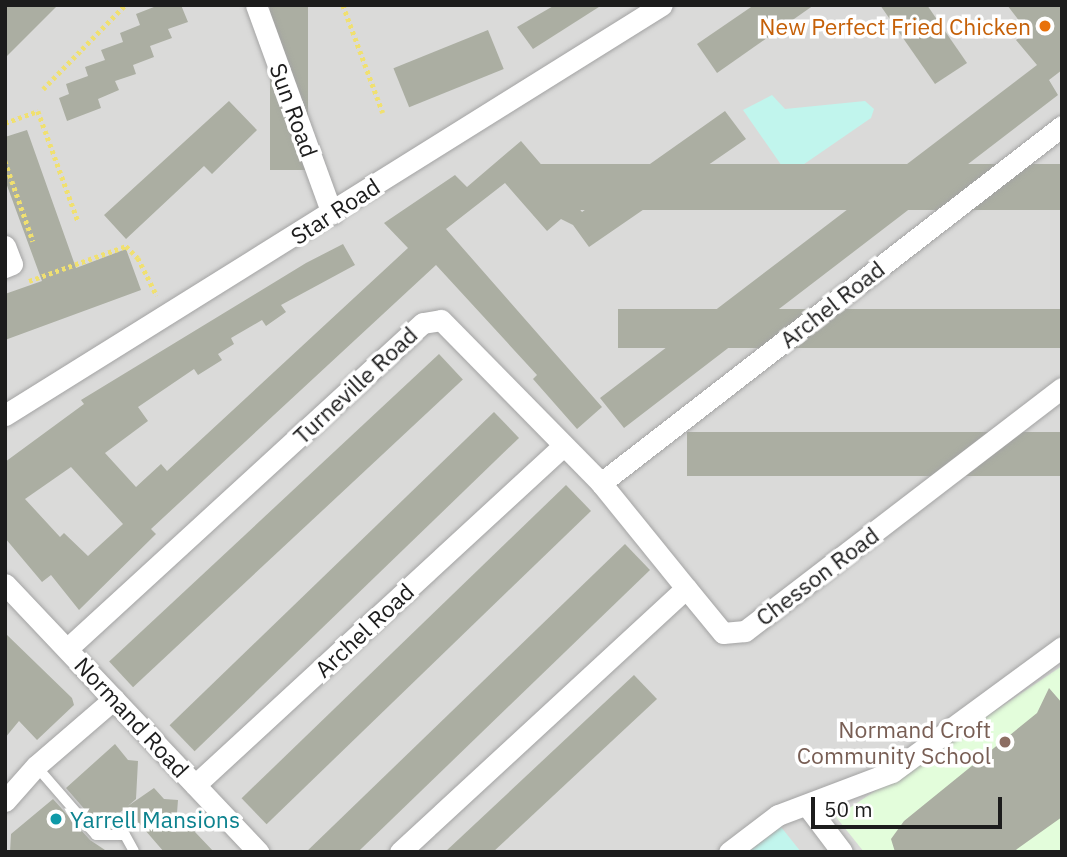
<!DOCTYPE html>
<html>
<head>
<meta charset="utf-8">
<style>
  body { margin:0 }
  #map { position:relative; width:1067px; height:857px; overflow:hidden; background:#e8ede2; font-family:"IBM Plex Sans",sans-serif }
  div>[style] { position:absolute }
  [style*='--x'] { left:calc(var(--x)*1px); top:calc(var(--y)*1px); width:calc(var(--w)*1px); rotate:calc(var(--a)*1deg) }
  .residential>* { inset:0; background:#dadad9; transform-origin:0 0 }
  .education>* { inset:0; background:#e3fddb }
  .park>* { inset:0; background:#c1f5ed }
  .building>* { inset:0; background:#abaea2; transform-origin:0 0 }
  .path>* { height:4.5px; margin-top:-2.25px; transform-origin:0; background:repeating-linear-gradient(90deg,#f0e070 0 3.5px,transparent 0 7px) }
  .roads { filter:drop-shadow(0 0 2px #a3a3a3) drop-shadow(0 0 2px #a3a3a3) }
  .service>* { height:10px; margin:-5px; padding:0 5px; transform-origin:5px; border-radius:5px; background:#fff }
  .minor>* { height:21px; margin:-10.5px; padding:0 10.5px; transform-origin:10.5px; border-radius:10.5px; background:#fff }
  .dots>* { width:19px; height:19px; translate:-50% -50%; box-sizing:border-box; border:4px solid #fff; border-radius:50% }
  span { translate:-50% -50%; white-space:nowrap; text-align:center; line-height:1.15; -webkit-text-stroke:7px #fff; paint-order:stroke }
  .food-label { font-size:23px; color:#c56008 }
  .right { translate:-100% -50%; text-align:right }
  .street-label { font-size:23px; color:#1c1c1c }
  .education-label { font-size:23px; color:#785e54 }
  .culture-label { font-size:23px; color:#0d838f }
  .left { translate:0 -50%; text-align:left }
  .frame { position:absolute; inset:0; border:7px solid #1c1c1c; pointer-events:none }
  .scale { position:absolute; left:811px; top:797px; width:191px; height:32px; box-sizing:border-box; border:4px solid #1c1c1c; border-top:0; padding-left:9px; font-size:21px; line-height:24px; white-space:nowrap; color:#1c1c1c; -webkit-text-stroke:5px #fff; paint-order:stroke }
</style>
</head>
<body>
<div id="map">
  <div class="residential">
    <div style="left:5px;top:5px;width:1057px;height:847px"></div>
  </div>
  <div class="education">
    <div style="clip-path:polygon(1062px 666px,1062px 852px,864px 852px,836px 817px)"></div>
  </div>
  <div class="park">
    <div style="clip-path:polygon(772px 95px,785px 109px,865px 101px,874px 109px,871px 118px,794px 171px,784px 169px,743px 110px)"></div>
    <div style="clip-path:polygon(781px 827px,801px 852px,748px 852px)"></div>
  </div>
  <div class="building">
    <div style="clip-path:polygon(5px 5px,58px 5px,5px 58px)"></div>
    <div style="clip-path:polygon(159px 5px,181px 5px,188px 22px,168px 29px,172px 38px,150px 46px,154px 57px,133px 65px,136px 74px,115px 81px,119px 90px,98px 99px,101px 108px,67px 121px,59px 98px,69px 94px,66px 84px,88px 76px,85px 67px,105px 60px,101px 50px,123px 42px,120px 33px,140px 25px,136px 14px)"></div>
    <div style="left:270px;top:5px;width:38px;height:165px"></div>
    <div style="clip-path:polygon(555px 5px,602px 5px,533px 49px,517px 27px)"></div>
    <div style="clip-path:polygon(754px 5px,814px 5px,717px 73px,697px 44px)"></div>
    <div style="clip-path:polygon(880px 5px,927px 5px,967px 63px,935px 84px)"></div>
    <div style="clip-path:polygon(1007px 5px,1062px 5px,1062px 70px,1049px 80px,1058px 95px,624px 428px,600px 398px,1037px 65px,1016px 40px,1027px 31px)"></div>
    <div style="left:488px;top:30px;width:42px;height:102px;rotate:68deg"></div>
    <div style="clip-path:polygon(229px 101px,257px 130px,212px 174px,204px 166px,126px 239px,104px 215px)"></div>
    <div style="clip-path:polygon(evenodd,725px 111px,746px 139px,589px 247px,573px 225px,561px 219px,547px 231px,505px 183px,446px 229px,602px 407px,577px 429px,533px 379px,537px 375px,436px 265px,151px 529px,156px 534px,79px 610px,51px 575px,42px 582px,5px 538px,5px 462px,84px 404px,81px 400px,306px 263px,343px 244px,355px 265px,281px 305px,286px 312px,266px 326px,262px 320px,231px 338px,234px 344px,218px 354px,222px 360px,198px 375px,194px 369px,138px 407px,148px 421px,105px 453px,136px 487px,161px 464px,167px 471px,408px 248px,384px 223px,455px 175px,467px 187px,521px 141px,582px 212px,725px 111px,71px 467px,123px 524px,88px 556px,64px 533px,60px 537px,25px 499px,71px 467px)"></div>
    <div style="clip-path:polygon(27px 130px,76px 268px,126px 249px,141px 290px,5px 340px,5px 294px,42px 281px,5px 180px,5px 137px)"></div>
    <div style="left:1062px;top:164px;width:46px;height:528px;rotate:90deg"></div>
    <div style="left:1062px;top:309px;width:39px;height:444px;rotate:90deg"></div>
    <div style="left:439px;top:354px;width:35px;height:451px;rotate:47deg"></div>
    <div style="left:494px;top:412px;width:36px;height:451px;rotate:46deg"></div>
    <div style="left:1062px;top:432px;width:44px;height:375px;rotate:90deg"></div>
    <div style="left:566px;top:485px;width:36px;height:451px;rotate:46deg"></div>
    <div style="left:625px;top:544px;width:36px;height:448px;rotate:46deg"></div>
    <div style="clip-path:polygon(5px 633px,72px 698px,74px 705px,37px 740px,19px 721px,5px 738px)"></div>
    <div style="clip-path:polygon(634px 675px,657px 699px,493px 852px,445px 852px)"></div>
    <div style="clip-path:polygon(1049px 688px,1062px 703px,1062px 817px,1013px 852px,895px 852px,891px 839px,904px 821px,1037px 713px)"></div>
    <div style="clip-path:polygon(115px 744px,128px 760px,138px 761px,136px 799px,128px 806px,154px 788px,164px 799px,178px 800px,177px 813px,214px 852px,164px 852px,126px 808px,100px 827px,66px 788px)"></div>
    <div style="clip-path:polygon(53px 799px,90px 840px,108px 852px,10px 852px,11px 834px)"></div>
  </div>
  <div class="path">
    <div style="--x:343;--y:5;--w:115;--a:69.7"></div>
    <div style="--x:43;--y:89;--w:117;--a:-45.7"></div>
    <div style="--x:5;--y:123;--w:35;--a:-20"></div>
    <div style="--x:38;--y:111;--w:117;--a:70"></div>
    <div style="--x:5;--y:161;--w:85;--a:70.7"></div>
    <div style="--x:29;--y:281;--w:103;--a:-19.8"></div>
    <div style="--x:126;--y:246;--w:17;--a:45"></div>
    <div style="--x:138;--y:258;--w:42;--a:63.4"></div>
  </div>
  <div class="roads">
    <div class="service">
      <div style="--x:36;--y:766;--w:91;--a:49"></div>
      <div style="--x:96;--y:835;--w:29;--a:0"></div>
      <div style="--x:125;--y:835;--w:18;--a:61"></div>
    </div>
    <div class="minor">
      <div style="--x:256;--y:5;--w:222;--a:70"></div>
      <div style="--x:5;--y:246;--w:19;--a:69"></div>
      <div style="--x:12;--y:264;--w:8;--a:157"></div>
      <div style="--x:5;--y:415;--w:774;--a:-31.97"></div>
      <div style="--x:601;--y:483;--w:583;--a:-37.75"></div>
      <div style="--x:5;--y:584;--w:369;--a:46.6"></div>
      <div style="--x:68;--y:648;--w:481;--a:-42.5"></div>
      <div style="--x:423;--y:323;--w:18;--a:-9"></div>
      <div style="--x:441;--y:320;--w:228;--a:45.5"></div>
      <div style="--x:601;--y:483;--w:135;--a:51"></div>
      <div style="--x:195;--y:785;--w:500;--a:-42.65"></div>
      <div style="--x:5;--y:801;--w:47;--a:-48.5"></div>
      <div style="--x:36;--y:766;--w:103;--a:-40.7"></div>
      <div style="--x:808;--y:807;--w:56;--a:52.9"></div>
      <div style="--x:400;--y:852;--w:389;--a:-42.7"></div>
      <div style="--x:686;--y:588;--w:58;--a:50.6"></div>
      <div style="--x:723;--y:633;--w:22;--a:-5"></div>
      <div style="--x:745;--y:631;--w:399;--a:-37.5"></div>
      <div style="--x:729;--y:852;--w:61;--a:-37.1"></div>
      <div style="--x:778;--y:815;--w:122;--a:-20.7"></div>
      <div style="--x:892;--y:772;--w:211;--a:-36.3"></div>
    </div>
  </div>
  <div class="dots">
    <div style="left:1045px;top:26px;background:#e8710a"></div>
    <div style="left:1005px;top:742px;background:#8d6e63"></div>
    <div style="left:56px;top:819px;background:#0f9aa8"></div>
  </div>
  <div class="food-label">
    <span class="right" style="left:1031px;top:26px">New Perfect Fried Chicken</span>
  </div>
  <div class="street-label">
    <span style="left:294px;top:110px;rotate:70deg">Sun Road</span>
    <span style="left:335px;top:211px;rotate:-33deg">Star Road</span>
    <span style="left:832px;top:304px;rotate:-38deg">Archel Road</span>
    <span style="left:355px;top:385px;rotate:-43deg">Turneville Road</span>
    <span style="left:817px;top:576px;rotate:-37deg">Chesson Road</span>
    <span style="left:364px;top:630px;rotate:-43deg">Archel Road</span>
    <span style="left:132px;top:717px;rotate:47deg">Normand Road</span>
  </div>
  <div class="education-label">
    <span class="right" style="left:991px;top:742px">Normand Croft<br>Community School</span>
  </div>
  <div class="culture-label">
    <span class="left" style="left:70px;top:819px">Yarrell Mansions</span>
  </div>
  <div class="frame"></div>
  <div class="scale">50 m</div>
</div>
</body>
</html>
